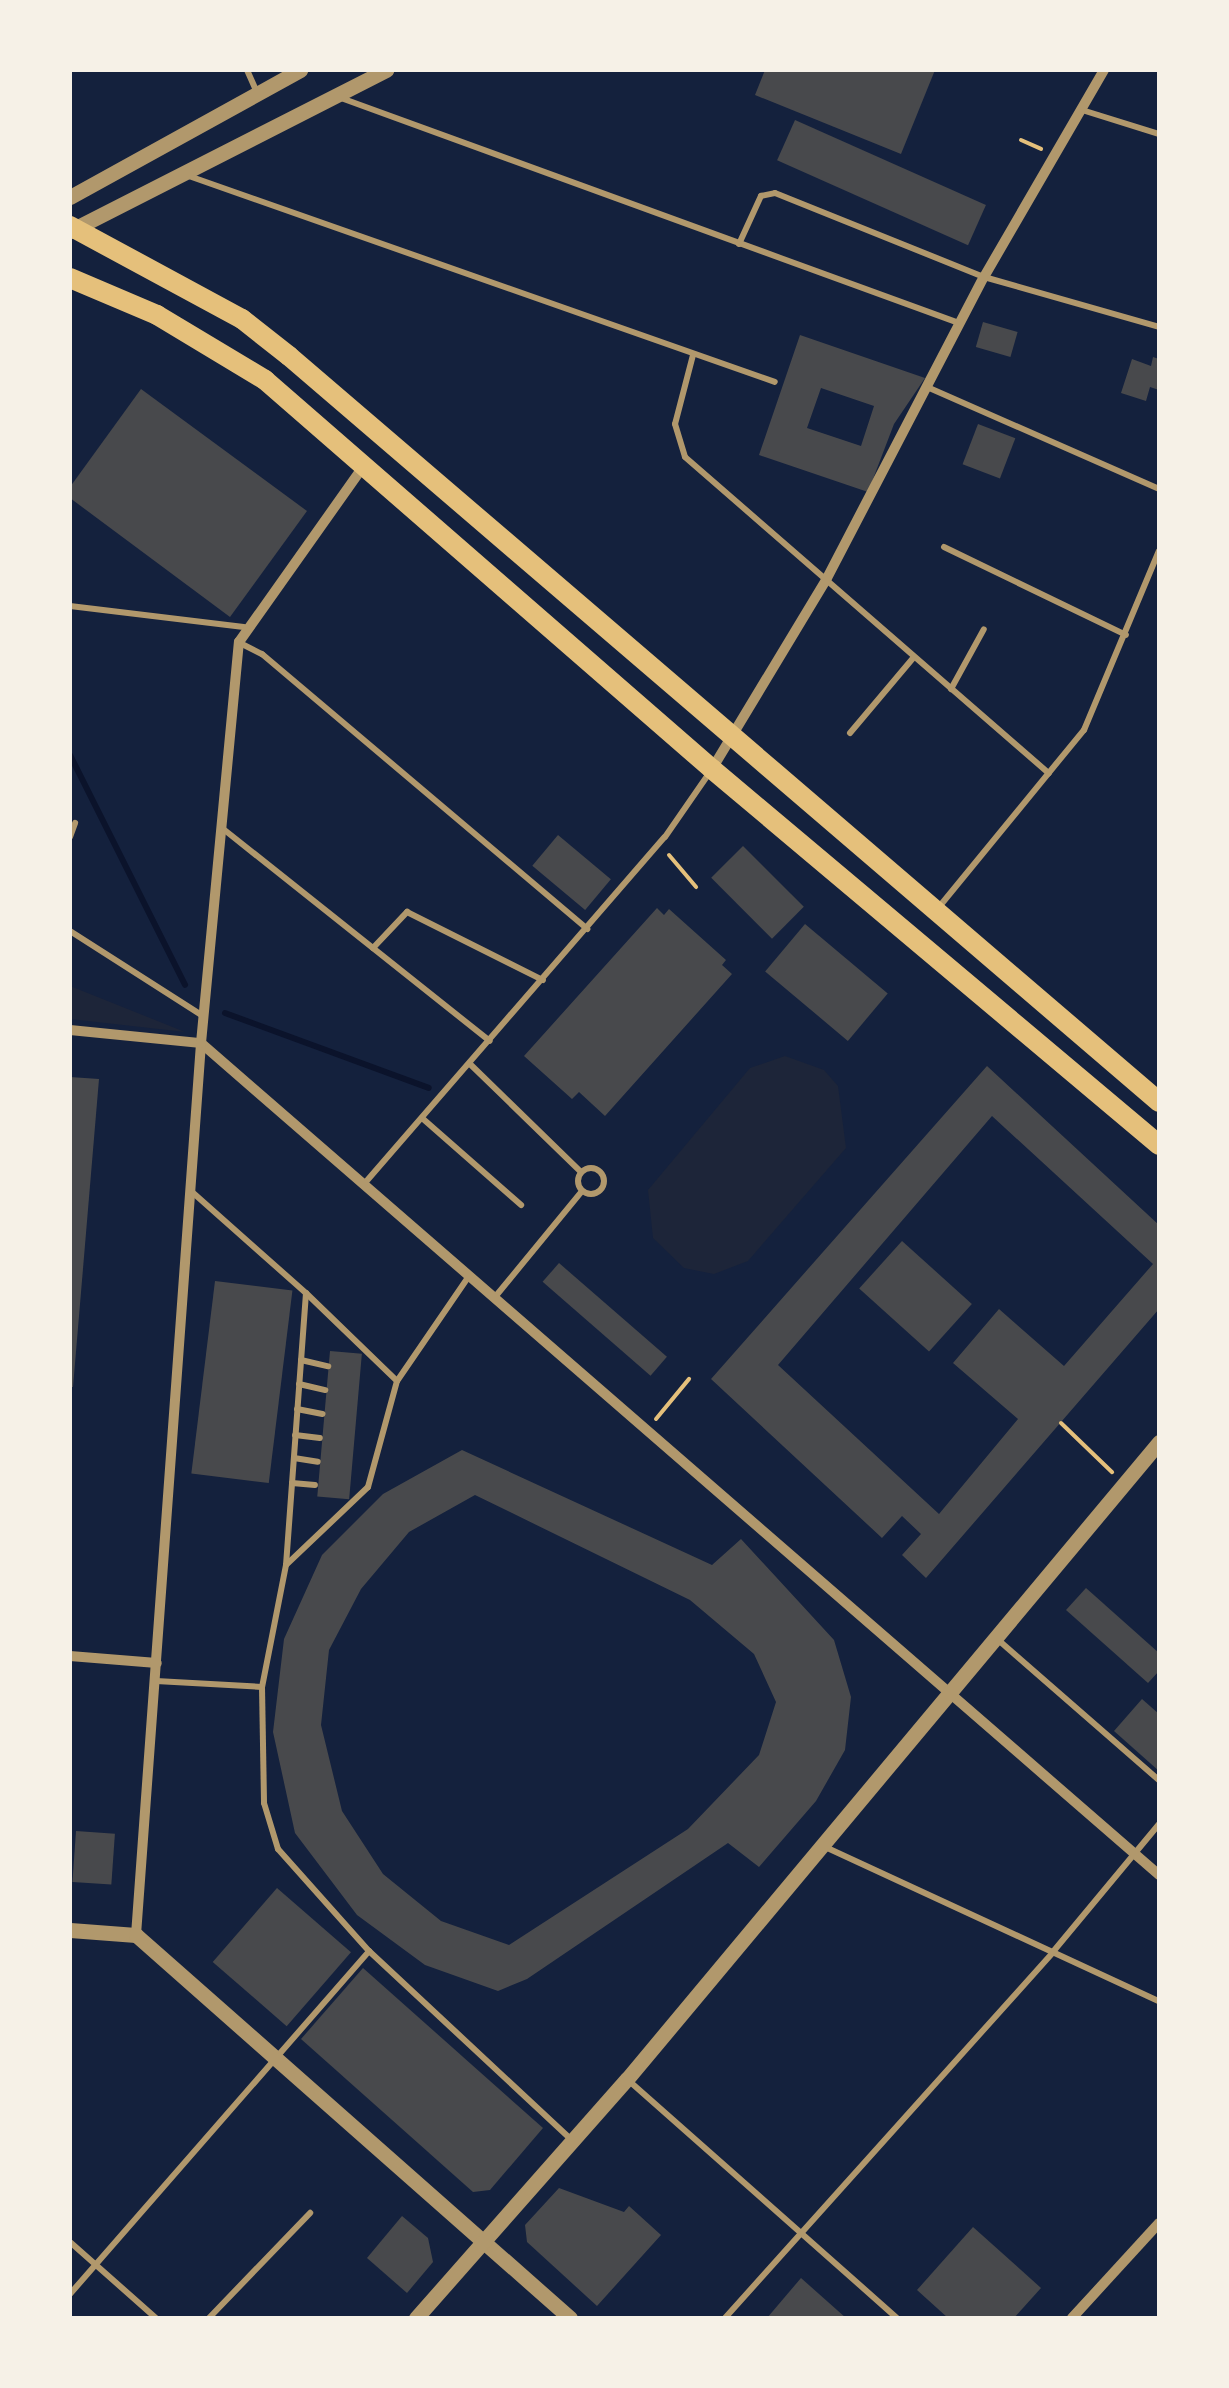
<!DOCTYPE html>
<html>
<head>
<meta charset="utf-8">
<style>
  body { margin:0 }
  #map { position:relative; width:1229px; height:2388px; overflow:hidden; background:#14213d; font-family:"Noto Sans",sans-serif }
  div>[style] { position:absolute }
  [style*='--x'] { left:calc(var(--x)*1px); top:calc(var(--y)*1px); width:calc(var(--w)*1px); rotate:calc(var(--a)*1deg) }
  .green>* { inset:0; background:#1d2539 }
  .stream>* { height:6px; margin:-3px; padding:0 3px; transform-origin:3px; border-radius:3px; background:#0b132b }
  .building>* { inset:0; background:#48494c; transform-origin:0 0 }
  .path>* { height:4px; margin:-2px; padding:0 2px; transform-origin:2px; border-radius:2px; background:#e5c07b }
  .service>* { height:6px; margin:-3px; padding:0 3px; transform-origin:3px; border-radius:3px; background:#b1986c }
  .service>.ring { margin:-3px; padding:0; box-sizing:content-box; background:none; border:6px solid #b1986c; border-radius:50% }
  .minor>* { height:10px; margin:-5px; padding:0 5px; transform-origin:5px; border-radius:5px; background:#b1986c }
  .tertiary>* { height:15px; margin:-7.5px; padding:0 7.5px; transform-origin:7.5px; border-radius:7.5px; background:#b1986c }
  .primary>* { height:20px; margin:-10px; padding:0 10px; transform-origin:10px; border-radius:10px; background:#e5c07b }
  span { translate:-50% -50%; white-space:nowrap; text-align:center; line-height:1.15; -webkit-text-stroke:10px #f6f1e7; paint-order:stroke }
  .frame { position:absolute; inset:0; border:72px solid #f6f1e7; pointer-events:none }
</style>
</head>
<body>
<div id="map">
  <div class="green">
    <div style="clip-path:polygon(70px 986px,185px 1032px,70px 1019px)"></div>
    <div style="clip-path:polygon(785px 1056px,824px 1070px,838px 1086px,846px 1148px,748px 1261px,714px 1274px,684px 1268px,653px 1238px,648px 1190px,750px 1068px)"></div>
  </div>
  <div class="stream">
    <div style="--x:70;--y:755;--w:257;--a:63.4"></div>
    <div style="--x:225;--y:1013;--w:217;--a:20.2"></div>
  </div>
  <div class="building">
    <div style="clip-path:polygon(765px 70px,935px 70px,901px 154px,755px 95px)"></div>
    <div style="left:795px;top:120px;width:209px;height:44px;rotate:24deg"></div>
    <div style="left:983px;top:322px;width:36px;height:26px;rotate:16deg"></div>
    <div style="clip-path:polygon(evenodd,800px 335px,925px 378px,894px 424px,868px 492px,759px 455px,800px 335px,821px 388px,874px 406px,861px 446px,807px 428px,821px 388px)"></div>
    <div style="clip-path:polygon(1153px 357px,1159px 359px,1159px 390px,1150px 387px,1146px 401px,1121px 393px,1132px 359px,1151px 366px)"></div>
    <div style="clip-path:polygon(141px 389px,307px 511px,230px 617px,70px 498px,70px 487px)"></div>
    <div style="left:978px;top:424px;width:40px;height:43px;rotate:21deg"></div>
    <div style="left:558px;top:835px;width:69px;height:40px;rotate:40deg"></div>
    <div style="left:743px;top:846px;width:86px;height:45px;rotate:45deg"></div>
    <div style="clip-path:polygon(657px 908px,664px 915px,669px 909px,726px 960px,722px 965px,732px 974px,605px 1116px,579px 1092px,572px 1099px,524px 1056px)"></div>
    <div style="left:805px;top:924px;width:108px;height:62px;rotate:40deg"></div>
    <div style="clip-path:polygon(evenodd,987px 1066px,1159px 1225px,1159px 1309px,926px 1578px,902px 1555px,921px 1534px,902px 1516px,882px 1538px,711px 1379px,987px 1066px,992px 1116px,1153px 1264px,1064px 1366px,999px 1309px,953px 1363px,1018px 1419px,939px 1514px,778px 1365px,992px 1116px)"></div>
    <div style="clip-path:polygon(70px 1077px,99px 1079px,73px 1387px,70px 1387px)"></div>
    <div style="left:902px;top:1241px;width:94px;height:64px;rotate:42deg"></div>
    <div style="left:559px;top:1263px;width:143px;height:25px;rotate:41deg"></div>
    <div style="left:215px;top:1281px;width:78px;height:194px;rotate:7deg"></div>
    <div style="left:330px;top:1351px;width:32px;height:146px;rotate:5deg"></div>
    <div style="clip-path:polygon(evenodd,462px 1450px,712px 1565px,741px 1539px,834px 1640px,851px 1697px,845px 1750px,816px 1801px,759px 1867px,728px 1843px,527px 1979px,498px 1991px,425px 1965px,357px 1915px,295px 1833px,273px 1732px,284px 1639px,322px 1555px,383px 1494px,462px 1450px,475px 1495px,690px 1600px,754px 1654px,776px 1702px,759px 1755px,688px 1829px,509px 1945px,441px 1921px,383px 1874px,342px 1811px,321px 1725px,329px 1650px,361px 1589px,409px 1532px,475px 1495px)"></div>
    <div style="clip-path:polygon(1086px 1588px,1159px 1653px,1159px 1671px,1148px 1683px,1066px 1610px)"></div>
    <div style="clip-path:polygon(1142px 1699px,1159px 1714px,1159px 1771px,1114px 1731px)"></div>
    <div style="left:76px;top:1831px;width:39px;height:51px;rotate:4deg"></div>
    <div style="left:277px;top:1888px;width:98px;height:98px;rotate:41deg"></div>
    <div style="clip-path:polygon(363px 1968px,543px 2128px,490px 2190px,473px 2192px,301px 2039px)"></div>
    <div style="clip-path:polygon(559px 2188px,624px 2212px,629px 2206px,661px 2235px,597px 2306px,527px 2242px,525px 2225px)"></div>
    <div style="clip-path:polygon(402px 2216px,428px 2238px,433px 2262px,407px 2293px,367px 2258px)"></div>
    <div style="clip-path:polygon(973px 2227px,1041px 2288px,1014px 2318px,948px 2318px,917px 2290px)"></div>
    <div style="clip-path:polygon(801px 2278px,846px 2318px,767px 2318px)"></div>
  </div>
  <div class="path">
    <div style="--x:1021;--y:140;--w:22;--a:24"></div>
    <div style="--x:669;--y:855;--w:42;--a:49.8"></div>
    <div style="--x:656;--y:1419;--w:52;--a:-50.5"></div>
    <div style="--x:1061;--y:1423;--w:71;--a:43.9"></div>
  </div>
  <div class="service">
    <div style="--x:247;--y:70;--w:24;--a:66"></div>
    <div style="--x:341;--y:98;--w:658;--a:20.01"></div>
    <div style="--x:1082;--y:110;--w:81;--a:17.3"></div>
    <div style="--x:186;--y:175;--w:624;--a:19.36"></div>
    <div style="--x:739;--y:244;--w:53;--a:-65.4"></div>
    <div style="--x:761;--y:196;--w:14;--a:-12"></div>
    <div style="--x:775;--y:193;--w:225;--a:21.9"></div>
    <div style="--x:984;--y:277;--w:182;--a:15.9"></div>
    <div style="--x:693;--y:355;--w:71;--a:104.6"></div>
    <div style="--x:675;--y:424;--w:34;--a:73"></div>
    <div style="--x:685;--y:457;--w:482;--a:41"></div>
    <div style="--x:927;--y:387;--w:253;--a:23.7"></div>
    <div style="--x:944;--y:547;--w:202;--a:25.8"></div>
    <div style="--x:70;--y:606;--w:175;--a:6.9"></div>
    <div style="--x:240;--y:643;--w:25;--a:27"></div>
    <div style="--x:262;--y:654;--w:426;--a:40.2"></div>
    <div style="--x:951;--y:689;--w:68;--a:-61.2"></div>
    <div style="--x:850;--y:733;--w:99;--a:-49.9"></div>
    <div style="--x:222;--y:828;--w:342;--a:38.5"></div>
    <div style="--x:70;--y:837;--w:15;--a:-70"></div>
    <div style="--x:939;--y:907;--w:229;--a:-50.7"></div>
    <div style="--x:1084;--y:730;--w:194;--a:-67.3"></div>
    <div style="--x:70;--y:931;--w:158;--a:32.6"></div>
    <div style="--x:373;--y:948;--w:50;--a:-46.6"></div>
    <div style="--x:407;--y:912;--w:152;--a:26.6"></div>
    <div style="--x:470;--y:1064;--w:155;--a:44.2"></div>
    <div style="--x:422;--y:1118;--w:132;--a:41.3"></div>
    <div class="ring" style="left:578px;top:1168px;width:20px;height:20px"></div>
    <div style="--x:364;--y:1184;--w:459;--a:-49.1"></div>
    <div style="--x:665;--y:837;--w:79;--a:-55.3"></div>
    <div style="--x:191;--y:1191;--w:154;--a:41.6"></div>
    <div style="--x:306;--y:1293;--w:272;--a:94.2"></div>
    <div style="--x:469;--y:1276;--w:127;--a:124.4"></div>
    <div style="--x:397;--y:1381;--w:110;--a:105.3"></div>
    <div style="--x:368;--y:1487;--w:113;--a:136.4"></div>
    <div style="--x:286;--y:1565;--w:124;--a:101.1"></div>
    <div style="--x:262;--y:1687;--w:116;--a:89"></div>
    <div style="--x:264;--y:1803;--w:48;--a:73.1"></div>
    <div style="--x:278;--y:1849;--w:137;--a:48.3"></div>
    <div style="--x:369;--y:1951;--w:279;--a:43"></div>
    <div style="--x:307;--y:1294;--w:125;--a:44"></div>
    <div style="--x:495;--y:1297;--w:137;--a:-50.6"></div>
    <div style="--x:301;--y:1360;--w:28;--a:13"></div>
    <div style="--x:299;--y:1384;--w:27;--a:13"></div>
    <div style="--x:297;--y:1409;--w:26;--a:11"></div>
    <div style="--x:295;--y:1435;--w:25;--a:7"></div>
    <div style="--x:294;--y:1458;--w:24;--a:9"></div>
    <div style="--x:292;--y:1483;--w:23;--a:5"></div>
    <div style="--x:996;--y:1638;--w:216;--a:41.1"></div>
    <div style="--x:156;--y:1681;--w:106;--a:3.2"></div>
    <div style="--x:823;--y:1846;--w:370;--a:24.8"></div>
    <div style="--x:628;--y:2080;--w:359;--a:41.5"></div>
    <div style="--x:70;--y:2242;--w:115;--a:41.5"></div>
    <div style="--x:70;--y:2294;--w:455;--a:-48.9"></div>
    <div style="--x:209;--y:2318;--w:146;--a:-46.1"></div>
    <div style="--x:725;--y:2318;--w:490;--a:-48.1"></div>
    <div style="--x:1052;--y:1953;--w:168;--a:-50.3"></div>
  </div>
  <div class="minor">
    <div style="--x:712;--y:769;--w:221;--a:-58.9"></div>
    <div style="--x:826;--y:580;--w:342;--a:-62.5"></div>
    <div style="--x:984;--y:277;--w:239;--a:-59.9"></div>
    <div style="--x:70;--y:1030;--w:132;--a:5.7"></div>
    <div style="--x:201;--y:1043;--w:1269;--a:40.97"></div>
    <div style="--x:70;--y:1656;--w:87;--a:4.6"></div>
    <div style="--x:136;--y:1935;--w:894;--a:-85.83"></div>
    <div style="--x:201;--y:1043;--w:403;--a:-84.6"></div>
    <div style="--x:239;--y:642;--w:213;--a:-54.7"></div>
    <div style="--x:1072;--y:2318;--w:129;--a:-47.5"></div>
  </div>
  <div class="tertiary">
    <div style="--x:70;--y:197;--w:263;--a:-28.9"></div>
    <div style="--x:70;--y:231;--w:355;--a:-27"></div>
    <div style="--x:70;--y:1930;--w:66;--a:4.3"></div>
    <div style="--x:136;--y:1935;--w:579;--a:41.43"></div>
    <div style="--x:416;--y:2318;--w:319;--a:-48.6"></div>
    <div style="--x:627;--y:2079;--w:830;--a:-50.13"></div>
  </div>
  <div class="primary">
    <div style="--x:70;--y:226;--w:196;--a:28.4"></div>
    <div style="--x:242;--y:319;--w:60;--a:38.2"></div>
    <div style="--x:289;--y:356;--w:1146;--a:40.61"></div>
    <div style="--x:70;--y:278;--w:95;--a:23"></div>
    <div style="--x:157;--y:315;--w:126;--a:31"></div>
    <div style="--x:265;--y:380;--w:593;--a:41.03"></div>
    <div style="--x:712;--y:769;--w:584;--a:40.07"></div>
  </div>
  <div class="frame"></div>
</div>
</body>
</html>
